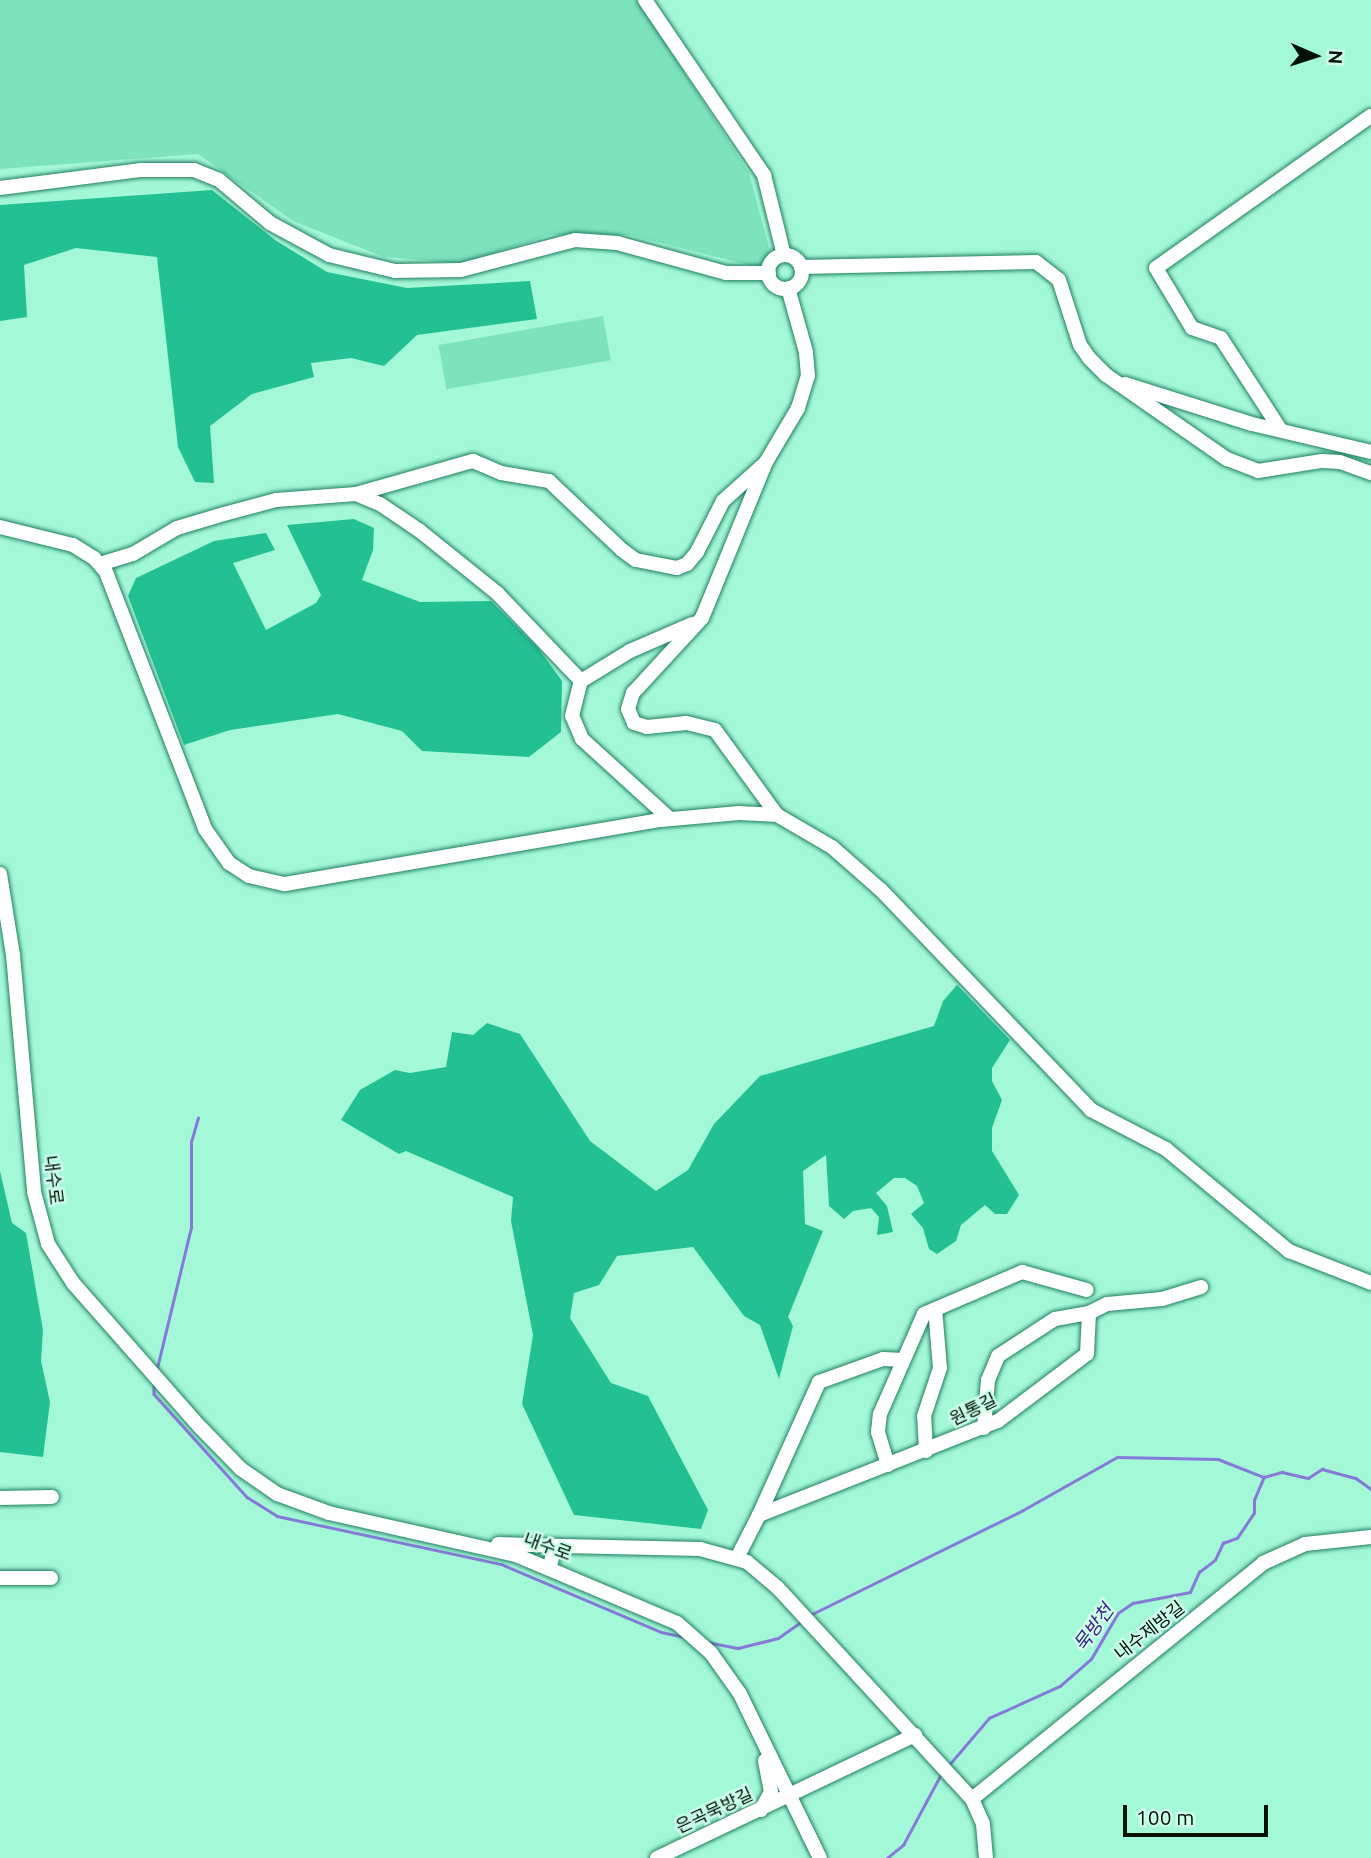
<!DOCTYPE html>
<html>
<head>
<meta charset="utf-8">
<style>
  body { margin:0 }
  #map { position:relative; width:1371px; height:1858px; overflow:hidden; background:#a3f9d7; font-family:Ubuntu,"Noto Sans KR",sans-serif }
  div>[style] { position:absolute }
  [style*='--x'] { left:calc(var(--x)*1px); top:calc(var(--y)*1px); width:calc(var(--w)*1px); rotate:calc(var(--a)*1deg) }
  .green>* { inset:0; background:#7de3bd; transform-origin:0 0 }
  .forest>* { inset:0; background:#23c093 }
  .stream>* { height:2.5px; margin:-1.25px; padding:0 1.25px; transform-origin:1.25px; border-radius:1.25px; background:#867ad9 }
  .roads { filter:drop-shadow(0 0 2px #217e61) drop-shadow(0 0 2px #217e61) }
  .minor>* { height:14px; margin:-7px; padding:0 7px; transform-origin:7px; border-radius:7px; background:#fff }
  .minor>.ring { margin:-7px; padding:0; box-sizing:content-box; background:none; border:14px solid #fff; border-radius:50% }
  span { translate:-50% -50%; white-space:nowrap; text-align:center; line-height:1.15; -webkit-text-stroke:5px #cdffea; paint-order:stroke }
  .street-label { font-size:18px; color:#001109 }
  .water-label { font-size:19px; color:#3b198a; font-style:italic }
  .north { position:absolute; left:1280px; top:21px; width:70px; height:70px; -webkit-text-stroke:5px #cdffea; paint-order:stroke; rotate:93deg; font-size:19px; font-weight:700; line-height:28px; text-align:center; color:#001109 }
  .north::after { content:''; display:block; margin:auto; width:24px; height:32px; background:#001109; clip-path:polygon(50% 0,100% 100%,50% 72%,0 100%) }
  .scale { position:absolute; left:1123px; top:1805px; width:145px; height:32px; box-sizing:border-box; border:4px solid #001109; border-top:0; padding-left:9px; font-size:21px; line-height:24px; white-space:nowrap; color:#001109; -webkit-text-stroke:5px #cdffea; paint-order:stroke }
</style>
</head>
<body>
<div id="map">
  <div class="green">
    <div style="clip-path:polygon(0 0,637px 0,749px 173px,770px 251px,761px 268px,629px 235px,550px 235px,463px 263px,384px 257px,293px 221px,198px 154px,0 169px)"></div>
    <div style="left:603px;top:316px;width:45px;height:167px;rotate:80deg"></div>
  </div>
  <div class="forest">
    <div style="clip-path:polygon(212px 190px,275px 240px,327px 272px,407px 288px,530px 281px,537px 319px,417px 335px,384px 366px,351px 358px,311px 363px,314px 377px,252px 394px,210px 426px,214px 483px,195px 482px,178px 447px,157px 257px,76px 248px,24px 265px,27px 317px,0 321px,0 205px)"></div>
    <div style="clip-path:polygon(354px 519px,374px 528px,373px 550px,362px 580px,420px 602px,491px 601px,538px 648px,562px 681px,561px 732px,529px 757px,422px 751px,402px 731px,338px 714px,230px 730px,184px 745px,128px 596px,136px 578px,214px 541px,266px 533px,275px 550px,233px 563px,266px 630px,316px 603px,321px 595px,287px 525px)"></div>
    <div style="clip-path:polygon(957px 985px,1010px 1040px,992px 1068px,992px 1081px,1002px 1100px,992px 1128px,992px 1151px,1019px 1195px,1007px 1214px,995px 1214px,985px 1205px,961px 1225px,956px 1241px,937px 1254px,929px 1249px,923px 1228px,911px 1214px,924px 1203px,917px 1186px,905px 1178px,894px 1178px,876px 1193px,887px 1206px,893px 1232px,877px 1235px,879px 1217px,871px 1208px,853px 1211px,844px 1219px,829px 1206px,826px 1155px,803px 1171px,805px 1224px,823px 1231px,788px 1317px,793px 1326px,779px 1379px,760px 1325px,744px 1316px,693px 1247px,617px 1256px,599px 1285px,574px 1293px,570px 1318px,611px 1383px,648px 1396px,708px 1510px,701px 1529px,574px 1515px,522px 1404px,533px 1335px,511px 1221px,513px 1197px,406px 1151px,399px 1154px,341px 1120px,360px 1090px,395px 1070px,410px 1073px,446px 1067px,452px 1032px,473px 1035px,487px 1023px,520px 1034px,590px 1141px,656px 1191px,688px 1170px,714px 1124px,760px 1076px,934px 1026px,943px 1001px)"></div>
    <div style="clip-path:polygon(0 1171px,12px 1223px,26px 1233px,43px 1330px,41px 1361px,50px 1402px,43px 1457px,0 1452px)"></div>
  </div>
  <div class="stream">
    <div style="--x:157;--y:1368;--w:145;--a:-76.4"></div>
    <div style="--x:191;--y:1227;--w:85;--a:-90"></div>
    <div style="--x:191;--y:1142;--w:25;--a:-74"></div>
    <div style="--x:154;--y:1385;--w:9;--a:90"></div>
    <div style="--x:154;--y:1394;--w:139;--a:47.9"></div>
    <div style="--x:247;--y:1497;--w:36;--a:32"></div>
    <div style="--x:277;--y:1516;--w:229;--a:12.1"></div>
    <div style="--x:501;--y:1564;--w:174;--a:23"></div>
    <div style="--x:661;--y:1632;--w:24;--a:12"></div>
    <div style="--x:810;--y:1615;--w:237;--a:-26.2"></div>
    <div style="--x:1023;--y:1510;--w:108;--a:-29.4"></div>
    <div style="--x:1117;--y:1457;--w:101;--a:1.1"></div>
    <div style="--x:1218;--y:1459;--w:49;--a:21.4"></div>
    <div style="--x:707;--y:1642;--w:32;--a:11"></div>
    <div style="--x:738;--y:1648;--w:41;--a:-14"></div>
    <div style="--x:778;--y:1638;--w:29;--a:-35"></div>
    <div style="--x:948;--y:1766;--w:63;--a:-49.5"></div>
    <div style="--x:989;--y:1718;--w:78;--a:-24.3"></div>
    <div style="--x:1060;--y:1686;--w:41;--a:-41.1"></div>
    <div style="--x:1091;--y:1659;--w:53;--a:-59.6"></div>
    <div style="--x:1118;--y:1613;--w:18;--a:-34"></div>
    <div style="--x:1133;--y:1603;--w:58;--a:-10.9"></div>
    <div style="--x:1190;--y:1592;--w:22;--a:-66"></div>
    <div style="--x:1199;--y:1572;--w:20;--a:-37"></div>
    <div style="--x:1215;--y:1560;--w:19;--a:-65"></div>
    <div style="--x:1223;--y:1543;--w:15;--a:-20"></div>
    <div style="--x:1237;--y:1538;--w:30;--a:-56"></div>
    <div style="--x:1254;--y:1513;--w:13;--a:-90"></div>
    <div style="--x:1254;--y:1500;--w:25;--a:-67"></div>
    <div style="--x:1264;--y:1477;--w:19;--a:-16"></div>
    <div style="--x:1282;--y:1472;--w:27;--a:13"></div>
    <div style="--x:1308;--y:1478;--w:17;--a:-33"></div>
    <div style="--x:1322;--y:1469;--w:35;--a:15"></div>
    <div style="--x:1356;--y:1478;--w:19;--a:36"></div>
    <div style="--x:887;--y:1858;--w:21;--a:-39"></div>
    <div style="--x:903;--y:1845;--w:81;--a:-61.8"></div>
  </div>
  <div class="roads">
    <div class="minor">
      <div style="--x:645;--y:0;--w:212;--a:55.8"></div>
      <div style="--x:764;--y:175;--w:82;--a:76"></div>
      <div style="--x:0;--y:188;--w:141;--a:-7.3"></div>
      <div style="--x:140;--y:170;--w:54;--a:0"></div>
      <div style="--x:194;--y:170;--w:27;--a:22"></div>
      <div style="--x:219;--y:180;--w:67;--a:40.1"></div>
      <div style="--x:270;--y:223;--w:67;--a:28.5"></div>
      <div style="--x:329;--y:255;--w:68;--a:13.6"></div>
      <div style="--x:395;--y:271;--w:66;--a:-0.9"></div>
      <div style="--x:461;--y:270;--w:118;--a:-14.7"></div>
      <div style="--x:575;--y:240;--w:42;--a:4.1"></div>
      <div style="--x:617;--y:243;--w:113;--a:15.4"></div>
      <div style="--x:726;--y:273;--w:43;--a:0"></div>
      <div class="ring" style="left:768px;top:255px;width:20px;height:20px"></div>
      <div style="--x:801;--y:267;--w:235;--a:-1.2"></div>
      <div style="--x:1036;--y:262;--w:29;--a:38"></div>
      <div style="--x:1059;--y:280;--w:68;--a:72.1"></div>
      <div style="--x:1080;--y:345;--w:16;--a:55"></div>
      <div style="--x:1089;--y:358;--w:24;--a:45"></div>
      <div style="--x:1106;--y:375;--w:147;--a:34.8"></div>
      <div style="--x:1227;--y:459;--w:33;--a:21"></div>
      <div style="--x:1258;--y:471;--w:65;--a:-8.9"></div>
      <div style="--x:1322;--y:461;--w:18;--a:3"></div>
      <div style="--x:1340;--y:462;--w:33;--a:20"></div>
      <div style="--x:1125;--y:384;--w:133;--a:17.5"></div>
      <div style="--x:1252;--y:424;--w:122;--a:13.2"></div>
      <div style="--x:1280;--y:429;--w:108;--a:-123"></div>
      <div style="--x:1221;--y:338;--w:31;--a:-161"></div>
      <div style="--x:1192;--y:328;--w:70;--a:-121"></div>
      <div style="--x:1156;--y:268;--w:263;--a:-35.3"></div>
      <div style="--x:356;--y:494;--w:122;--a:-15.8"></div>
      <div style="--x:473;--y:461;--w:30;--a:23"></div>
      <div style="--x:501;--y:473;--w:49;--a:9.5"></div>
      <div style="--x:549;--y:481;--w:100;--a:43.4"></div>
      <div style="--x:622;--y:550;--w:17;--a:36"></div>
      <div style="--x:636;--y:560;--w:42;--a:11"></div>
      <div style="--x:677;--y:568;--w:11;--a:-22"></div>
      <div style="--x:687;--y:564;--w:16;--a:-50"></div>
      <div style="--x:697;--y:552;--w:57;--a:-63"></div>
      <div style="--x:723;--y:501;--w:54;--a:-42"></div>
      <div style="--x:0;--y:527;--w:75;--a:13.9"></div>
      <div style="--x:73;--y:545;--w:25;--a:32"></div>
      <div style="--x:94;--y:558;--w:18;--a:49"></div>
      <div style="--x:106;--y:572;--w:275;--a:68.9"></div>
      <div style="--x:205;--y:829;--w:42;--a:54.8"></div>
      <div style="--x:229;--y:863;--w:24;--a:33"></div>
      <div style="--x:249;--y:876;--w:37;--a:13"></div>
      <div style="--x:285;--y:884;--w:381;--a:-9.7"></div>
      <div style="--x:661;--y:820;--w:78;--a:-5.1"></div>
      <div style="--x:739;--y:813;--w:38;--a:3"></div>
      <div style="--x:777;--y:815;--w:64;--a:30.2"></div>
      <div style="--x:832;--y:847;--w:65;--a:41.3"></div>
      <div style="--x:881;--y:890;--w:304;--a:46.3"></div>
      <div style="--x:1091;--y:1110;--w:85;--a:27.5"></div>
      <div style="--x:1166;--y:1149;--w:160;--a:39.7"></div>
      <div style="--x:1289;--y:1251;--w:88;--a:21.3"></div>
      <div style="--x:100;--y:564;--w:34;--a:-17"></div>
      <div style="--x:133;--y:554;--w:51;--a:-30.6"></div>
      <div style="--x:177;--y:528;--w:49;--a:-16.6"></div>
      <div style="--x:224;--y:514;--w:54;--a:-15.1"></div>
      <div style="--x:276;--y:500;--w:80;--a:-4.3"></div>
      <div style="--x:356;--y:494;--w:26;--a:23"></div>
      <div style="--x:380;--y:504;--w:48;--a:34"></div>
      <div style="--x:420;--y:531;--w:99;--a:38.8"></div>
      <div style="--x:497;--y:593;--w:122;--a:46.3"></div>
      <div style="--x:777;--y:815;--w:105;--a:-126.1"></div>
      <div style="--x:715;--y:730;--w:30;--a:-166"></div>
      <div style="--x:686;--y:723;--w:39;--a:174"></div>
      <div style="--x:647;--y:727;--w:14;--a:-163"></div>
      <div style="--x:634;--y:723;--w:15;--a:-113"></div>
      <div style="--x:628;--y:709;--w:17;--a:-73"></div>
      <div style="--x:633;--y:693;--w:102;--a:-47.4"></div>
      <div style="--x:702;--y:618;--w:169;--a:-67.7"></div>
      <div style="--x:766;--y:462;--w:63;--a:-59.3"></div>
      <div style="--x:798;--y:408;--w:34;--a:-73"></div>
      <div style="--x:808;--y:376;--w:24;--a:-95"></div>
      <div style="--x:806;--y:352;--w:66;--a:-105.7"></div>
      <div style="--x:670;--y:819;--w:119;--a:-137.7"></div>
      <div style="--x:582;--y:739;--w:25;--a:-113"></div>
      <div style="--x:572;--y:716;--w:36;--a:-76"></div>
      <div style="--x:581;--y:681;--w:57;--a:-31.5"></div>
      <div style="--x:630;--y:651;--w:68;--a:-23.5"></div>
      <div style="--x:0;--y:874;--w:82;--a:80.9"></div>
      <div style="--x:13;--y:955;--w:238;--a:84.9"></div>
      <div style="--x:34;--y:1192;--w:54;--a:74.9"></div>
      <div style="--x:48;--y:1244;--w:46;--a:57.3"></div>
      <div style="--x:73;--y:1283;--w:193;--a:48.6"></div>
      <div style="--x:201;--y:1428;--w:57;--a:45.7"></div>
      <div style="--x:241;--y:1469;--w:44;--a:34.8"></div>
      <div style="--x:277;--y:1494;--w:55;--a:20.1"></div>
      <div style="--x:329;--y:1513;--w:192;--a:12.7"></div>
      <div style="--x:516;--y:1555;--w:175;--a:22.9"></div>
      <div style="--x:677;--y:1623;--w:45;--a:41.4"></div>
      <div style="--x:711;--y:1653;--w:50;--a:54.7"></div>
      <div style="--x:740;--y:1694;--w:182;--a:64"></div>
      <div style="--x:984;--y:1428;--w:48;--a:-85.2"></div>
      <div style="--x:988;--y:1380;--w:26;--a:-67"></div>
      <div style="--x:998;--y:1356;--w:68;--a:-33"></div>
      <div style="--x:1055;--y:1319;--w:35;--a:-10"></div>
      <div style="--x:926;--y:1451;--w:35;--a:-93"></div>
      <div style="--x:924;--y:1416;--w:51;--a:-71.6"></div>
      <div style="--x:940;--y:1368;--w:59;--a:-94.8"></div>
      <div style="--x:888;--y:1465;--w:34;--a:-107"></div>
      <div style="--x:878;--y:1432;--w:18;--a:-84"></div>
      <div style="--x:880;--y:1414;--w:109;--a:-66.3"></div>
      <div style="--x:924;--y:1314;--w:107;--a:-23.2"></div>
      <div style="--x:1022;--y:1272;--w:67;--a:15.5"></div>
      <div style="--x:0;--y:1498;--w:52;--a:-1.1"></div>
      <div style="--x:759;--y:1515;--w:146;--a:-65.7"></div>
      <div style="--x:819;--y:1382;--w:68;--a:-19.8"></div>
      <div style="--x:883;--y:1359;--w:20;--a:3"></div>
      <div style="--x:498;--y:1544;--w:65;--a:1.8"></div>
      <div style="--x:738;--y:1556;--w:46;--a:-62.9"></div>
      <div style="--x:759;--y:1515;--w:257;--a:-21.5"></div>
      <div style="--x:998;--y:1421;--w:111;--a:-37"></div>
      <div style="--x:1087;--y:1354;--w:41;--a:-87.2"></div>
      <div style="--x:1089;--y:1313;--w:20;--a:-27"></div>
      <div style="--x:1107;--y:1304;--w:55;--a:-5.2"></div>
      <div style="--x:1162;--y:1299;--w:41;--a:-17.1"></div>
      <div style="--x:550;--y:1567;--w:14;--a:-78"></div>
      <div style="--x:553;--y:1553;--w:12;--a:-35"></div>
      <div style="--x:563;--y:1546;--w:137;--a:1.3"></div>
      <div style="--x:700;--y:1549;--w:49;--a:15.5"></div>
      <div style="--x:747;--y:1562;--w:39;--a:40"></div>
      <div style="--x:777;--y:1587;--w:288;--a:47.4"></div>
      <div style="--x:972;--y:1799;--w:27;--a:66"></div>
      <div style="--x:983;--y:1824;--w:34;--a:85"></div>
      <div style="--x:0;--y:1578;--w:51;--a:0"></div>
      <div style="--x:972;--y:1799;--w:375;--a:-39"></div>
      <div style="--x:1263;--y:1563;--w:46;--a:-24.3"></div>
      <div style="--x:1305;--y:1544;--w:66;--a:-6.1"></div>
      <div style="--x:761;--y:1810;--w:21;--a:-61"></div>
      <div style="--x:771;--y:1792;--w:32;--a:-101"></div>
      <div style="--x:657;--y:1858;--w:286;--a:-25.5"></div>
    </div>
  </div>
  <div class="street-label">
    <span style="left:54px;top:1180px;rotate:83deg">내수로</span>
    <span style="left:973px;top:1409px;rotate:-26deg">원통길</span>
    <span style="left:548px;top:1546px;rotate:20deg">내수로</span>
    <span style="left:1149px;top:1630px;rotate:-38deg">내수제방길</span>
    <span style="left:714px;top:1810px;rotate:-25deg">은곡묵방길</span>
  </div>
  <div class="water-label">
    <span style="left:1094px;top:1628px;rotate:-54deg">묵방천</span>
  </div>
  <div class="north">N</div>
  <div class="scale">100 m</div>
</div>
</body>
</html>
